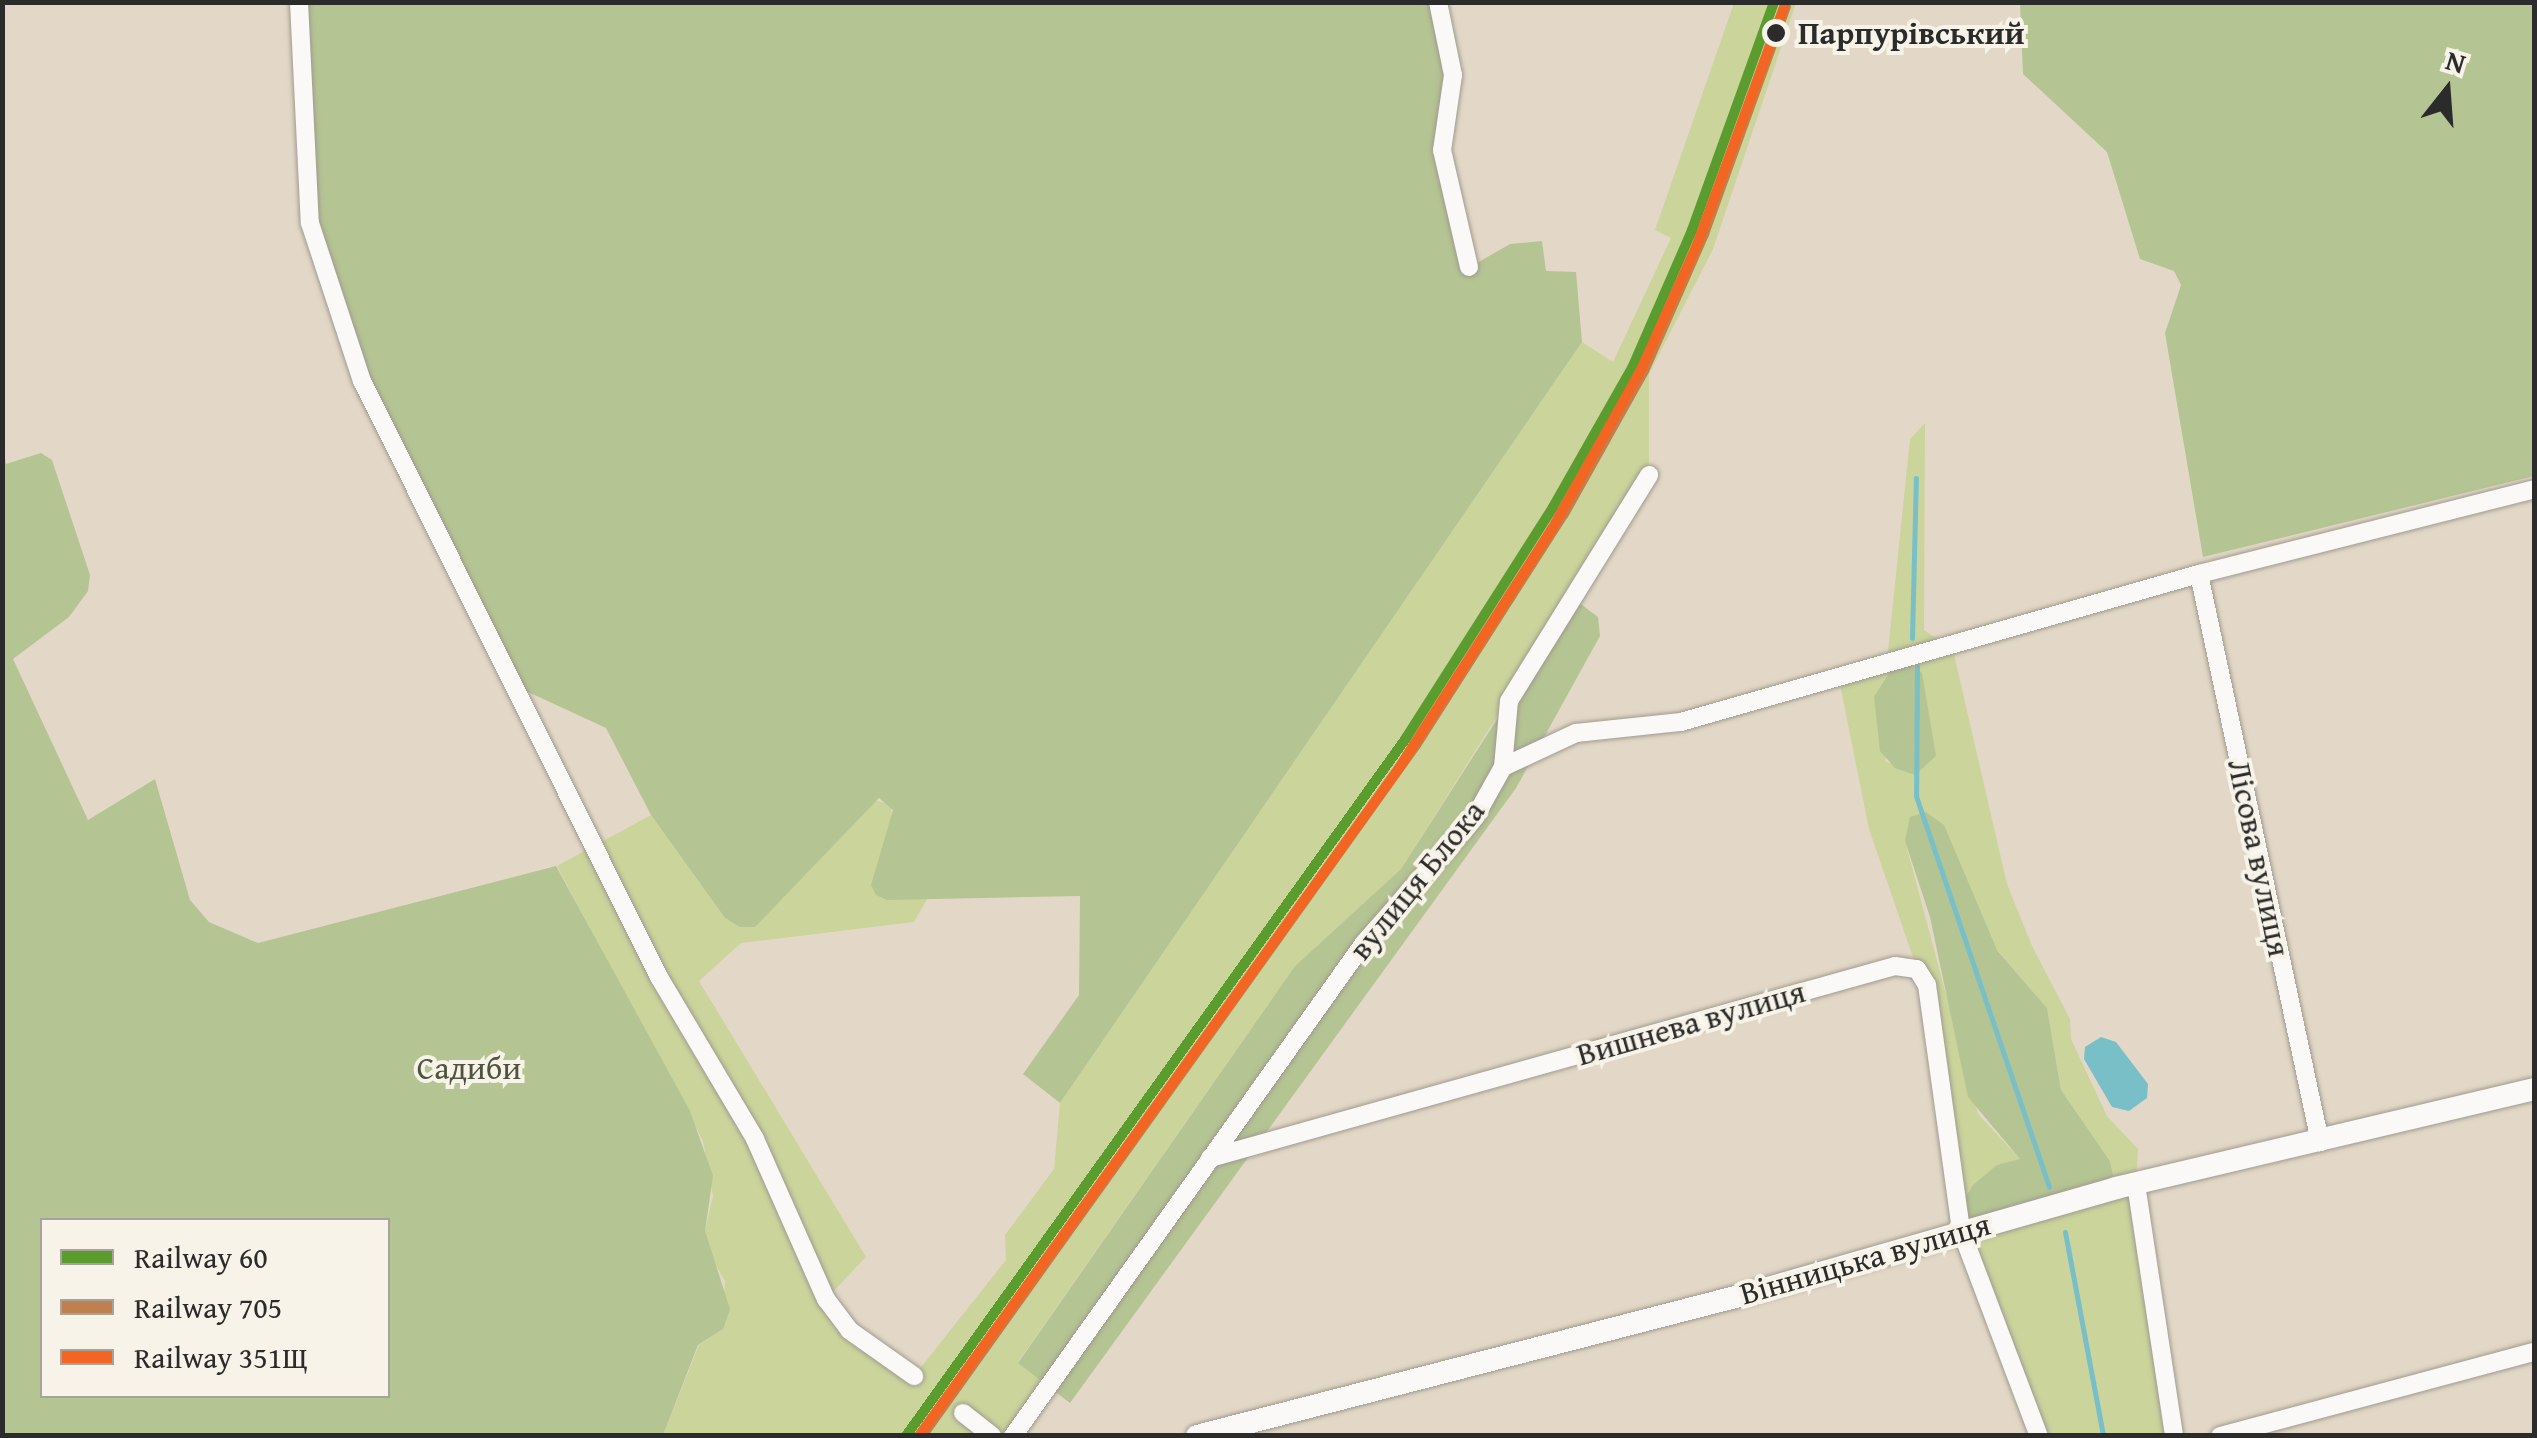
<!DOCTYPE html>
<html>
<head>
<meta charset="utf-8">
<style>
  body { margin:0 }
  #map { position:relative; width:2537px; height:1438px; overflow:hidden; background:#e3d8c7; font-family:"Gentium Book Plus",serif }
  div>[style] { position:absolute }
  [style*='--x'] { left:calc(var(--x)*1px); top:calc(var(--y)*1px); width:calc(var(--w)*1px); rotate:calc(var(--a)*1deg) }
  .green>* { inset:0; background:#cad49b }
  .forest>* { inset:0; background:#b5c493 }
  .water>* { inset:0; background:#78bfc8 }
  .stream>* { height:5px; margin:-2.5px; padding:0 2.5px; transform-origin:2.5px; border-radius:2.5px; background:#78bfc8 }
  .roads { filter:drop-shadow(0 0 2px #a09a90) drop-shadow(0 0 2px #a09a90) }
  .minor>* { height:18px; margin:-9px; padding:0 9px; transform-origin:9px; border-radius:9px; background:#fbf9f7 }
  .tertiary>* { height:22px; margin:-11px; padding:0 11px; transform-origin:11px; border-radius:11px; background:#fbf9f7 }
  .rail-1>* { height:10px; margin:-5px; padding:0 5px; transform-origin:5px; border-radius:5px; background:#5a9c2e }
  .rail-2>* { height:10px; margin:-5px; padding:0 5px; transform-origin:5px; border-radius:5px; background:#bf804d }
  .rail-3>* { height:10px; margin:-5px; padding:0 5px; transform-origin:5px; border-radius:5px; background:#f26522 }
  .dots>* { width:28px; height:28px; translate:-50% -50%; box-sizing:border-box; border:5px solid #f7f3e8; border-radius:50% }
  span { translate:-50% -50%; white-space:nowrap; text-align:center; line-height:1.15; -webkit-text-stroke:8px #f7f3e8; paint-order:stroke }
  .stop-label { font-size:32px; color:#2b2b2b; font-weight:700 }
  .left { translate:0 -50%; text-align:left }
  .street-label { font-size:32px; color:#2b2b2b }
  .park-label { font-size:32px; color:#4e543e }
  .frame { position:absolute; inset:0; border:5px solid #2b2b2b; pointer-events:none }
  .legend { position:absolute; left:40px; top:1218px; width:350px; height:180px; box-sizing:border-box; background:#f7f3e8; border:2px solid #a5a39c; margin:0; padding:12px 18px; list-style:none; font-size:30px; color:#2b2b2b }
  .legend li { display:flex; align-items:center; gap:20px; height:50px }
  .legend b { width:50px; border:2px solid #a5a39c }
  .north { position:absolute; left:2397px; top:40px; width:100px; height:100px; -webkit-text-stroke:8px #f7f3e8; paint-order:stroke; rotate:17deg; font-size:28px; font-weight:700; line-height:40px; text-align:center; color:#2b2b2b }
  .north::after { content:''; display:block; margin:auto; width:35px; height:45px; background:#2b2b2b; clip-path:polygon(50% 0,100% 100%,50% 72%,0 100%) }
</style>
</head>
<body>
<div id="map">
  <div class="green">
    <div style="clip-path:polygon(1734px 3px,1796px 3px,1713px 249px,1649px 374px,1649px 475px,1401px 869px,1295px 966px,1018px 1362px,1050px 1381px,1013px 1435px,663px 1435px,699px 1345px,723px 1329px,725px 1281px,709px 1254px,705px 1231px,713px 1196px,703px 1141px,557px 866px,651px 815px,725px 918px,755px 927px,871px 800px,892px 804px,887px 900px,929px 896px,914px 922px,741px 943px,699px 981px,866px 1257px,826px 1299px,914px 1376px,1006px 1260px,1005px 1235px,1054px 1169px,1060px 1103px,1582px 342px,1613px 362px,1671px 238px,1655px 230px)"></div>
    <div style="clip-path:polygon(evenodd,1925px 423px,1924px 630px,1953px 650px,2007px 884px,2032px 946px,2070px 1019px,2071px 1039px,2107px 1116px,2138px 1149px,2136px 1184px,2174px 1435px,2039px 1435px,1961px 1230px,1917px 969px,1869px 829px,1839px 679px,1887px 661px,1910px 439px,1925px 423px,1922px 673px,1926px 722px,1914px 775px,1885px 761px,1922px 673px,1925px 423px,1905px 841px,2047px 1008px,2061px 1090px,2110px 1161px,2116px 1187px,1968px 1192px,1997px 1165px,2021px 1160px,1978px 1114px,1905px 841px)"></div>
  </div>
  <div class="forest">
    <div style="clip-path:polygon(299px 3px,1438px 3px,1453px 75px,1442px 137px,1470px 267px,1510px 244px,1542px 241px,1546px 271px,1576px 272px,1582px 342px,1060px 1103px,1023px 1074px,1079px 995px,1080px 896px,887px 900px,876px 895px,871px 885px,893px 810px,879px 798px,755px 927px,740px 927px,725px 918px,651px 815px,606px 728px,511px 684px,362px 381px,315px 248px)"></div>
    <div style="clip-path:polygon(2020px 3px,2534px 3px,2534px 476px,2203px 557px,2165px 333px,2181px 285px,2174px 271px,2140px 259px,2107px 152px,2023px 74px)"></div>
    <div style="clip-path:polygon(evenodd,3px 447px,6px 464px,41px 453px,52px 460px,90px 575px,88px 591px,69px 617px,13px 659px,88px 820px,155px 779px,190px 900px,209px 922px,258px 943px,556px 866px,690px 1111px,713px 1176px,705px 1231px,730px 1309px,723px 1329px,698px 1345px,663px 1435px,3px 1435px,3px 447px,388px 1220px,388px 1396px,42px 1396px,42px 1220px,388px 1220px)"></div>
    <div style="clip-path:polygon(1574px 599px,1598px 617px,1600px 636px,1516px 788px,1070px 1403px,1018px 1363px,1295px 966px,1401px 869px)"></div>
    <div style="clip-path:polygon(1909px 664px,1922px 673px,1936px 756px,1915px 775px,1895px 768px,1880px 751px,1874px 697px,1893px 667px)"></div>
    <div style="clip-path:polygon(1926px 812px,1944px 825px,1997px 950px,2047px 1008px,2061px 1090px,2110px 1161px,2116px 1188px,1961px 1230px,1964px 1200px,1973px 1185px,1997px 1165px,2020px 1159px,1968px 1097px,1930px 917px,1905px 841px,1910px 817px)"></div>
  </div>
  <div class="water">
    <div style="clip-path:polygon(2101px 1037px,2116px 1042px,2148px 1084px,2147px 1098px,2129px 1111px,2112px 1107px,2084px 1059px,2085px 1047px)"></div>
  </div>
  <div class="stream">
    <div style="--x:1912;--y:638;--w:160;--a:-88.6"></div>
    <div style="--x:1917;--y:666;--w:130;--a:90.4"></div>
    <div style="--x:1916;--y:796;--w:413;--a:71.2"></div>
    <div style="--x:2065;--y:1232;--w:208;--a:79.4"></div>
  </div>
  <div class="roads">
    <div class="minor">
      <div style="--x:299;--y:2;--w:221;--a:87.2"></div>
      <div style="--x:310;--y:223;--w:166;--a:71.8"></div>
      <div style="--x:362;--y:381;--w:666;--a:63.51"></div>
      <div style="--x:659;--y:977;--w:188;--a:59.3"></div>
      <div style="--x:755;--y:1139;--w:175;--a:66.1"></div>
      <div style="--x:826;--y:1299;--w:39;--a:53"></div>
      <div style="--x:849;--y:1330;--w:80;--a:35.3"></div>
      <div style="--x:1438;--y:2;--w:75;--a:78.4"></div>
      <div style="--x:1453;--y:75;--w:76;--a:98.3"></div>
      <div style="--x:1442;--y:150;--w:120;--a:77"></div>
      <div style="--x:2199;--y:574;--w:581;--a:77.97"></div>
      <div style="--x:1503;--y:767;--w:66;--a:-84.8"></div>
      <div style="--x:1509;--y:701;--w:266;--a:-58.2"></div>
      <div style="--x:1210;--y:1158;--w:711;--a:-15.66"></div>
      <div style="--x:1895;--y:966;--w:22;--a:8"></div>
      <div style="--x:1917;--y:969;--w:19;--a:58"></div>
      <div style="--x:1927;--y:985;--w:247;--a:82.1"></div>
      <div style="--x:1961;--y:1230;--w:220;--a:69.3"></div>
      <div style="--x:2136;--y:1184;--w:255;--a:81.4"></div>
      <div style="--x:963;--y:1413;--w:37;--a:38"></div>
      <div style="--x:1013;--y:1436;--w:605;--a:-54.55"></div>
      <div style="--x:1364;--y:943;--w:168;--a:-48.6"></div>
      <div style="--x:1475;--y:817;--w:57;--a:-60.8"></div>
      <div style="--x:1503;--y:767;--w:81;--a:-25"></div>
      <div style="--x:1576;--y:733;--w:106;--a:-6"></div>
      <div style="--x:1681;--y:722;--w:539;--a:-15.95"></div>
      <div style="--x:2199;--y:574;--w:346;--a:-14.2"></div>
      <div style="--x:2220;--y:1436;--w:325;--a:-15"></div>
    </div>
    <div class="tertiary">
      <div style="--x:1197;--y:1436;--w:568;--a:-14.48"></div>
      <div style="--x:1747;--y:1294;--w:384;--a:-16"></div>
      <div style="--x:2116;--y:1188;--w:430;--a:-13.3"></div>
    </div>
  </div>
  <div class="rail-1">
    <div style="--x:906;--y:1436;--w:859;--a:-54.38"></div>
    <div style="--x:1406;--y:738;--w:274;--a:-57.5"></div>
    <div style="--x:1553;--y:507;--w:162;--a:-60.4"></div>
    <div style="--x:1633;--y:366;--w:148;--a:-66.5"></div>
    <div style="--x:1692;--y:230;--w:242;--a:-70.2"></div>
  </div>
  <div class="rail-2">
    <div style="--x:922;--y:1436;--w:849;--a:-54.44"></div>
    <div style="--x:1416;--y:745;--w:274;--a:-57.4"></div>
    <div style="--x:1564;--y:514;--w:164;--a:-60.8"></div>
    <div style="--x:1644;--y:371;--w:150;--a:-66.3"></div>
    <div style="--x:1704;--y:234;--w:242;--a:-70.2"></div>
  </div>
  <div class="rail-3">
    <div style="--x:919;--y:1436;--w:823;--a:-54.3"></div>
    <div style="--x:1399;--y:768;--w:284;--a:-57.4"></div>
    <div style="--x:1552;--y:529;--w:182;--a:-60.8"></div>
    <div style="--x:1641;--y:370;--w:137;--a:-65.9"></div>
    <div style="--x:1697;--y:245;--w:259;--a:-69.9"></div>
  </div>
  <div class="dots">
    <div style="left:1776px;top:33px;background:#2b2b2b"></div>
  </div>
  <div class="stop-label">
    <span class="left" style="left:1798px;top:33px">Парпурівський</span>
  </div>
  <div class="street-label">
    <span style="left:2259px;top:858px;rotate:78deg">Лісова вулиця</span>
    <span style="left:1417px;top:880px;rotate:-51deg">вулиця Блока</span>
    <span style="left:1691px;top:1023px;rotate:-16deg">Вишнева вулиця</span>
    <span style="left:1865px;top:1259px;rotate:-16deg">Вінницька вулиця</span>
  </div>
  <div class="park-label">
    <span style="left:469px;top:1068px">Садиби</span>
  </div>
  <div class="frame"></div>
  <ul class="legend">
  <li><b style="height:12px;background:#5a9c2e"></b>Railway 60</li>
  <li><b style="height:12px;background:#bf804d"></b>Railway 705</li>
  <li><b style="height:12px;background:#f26522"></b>Railway 351Щ</li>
  </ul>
  <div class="north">N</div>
</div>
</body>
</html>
